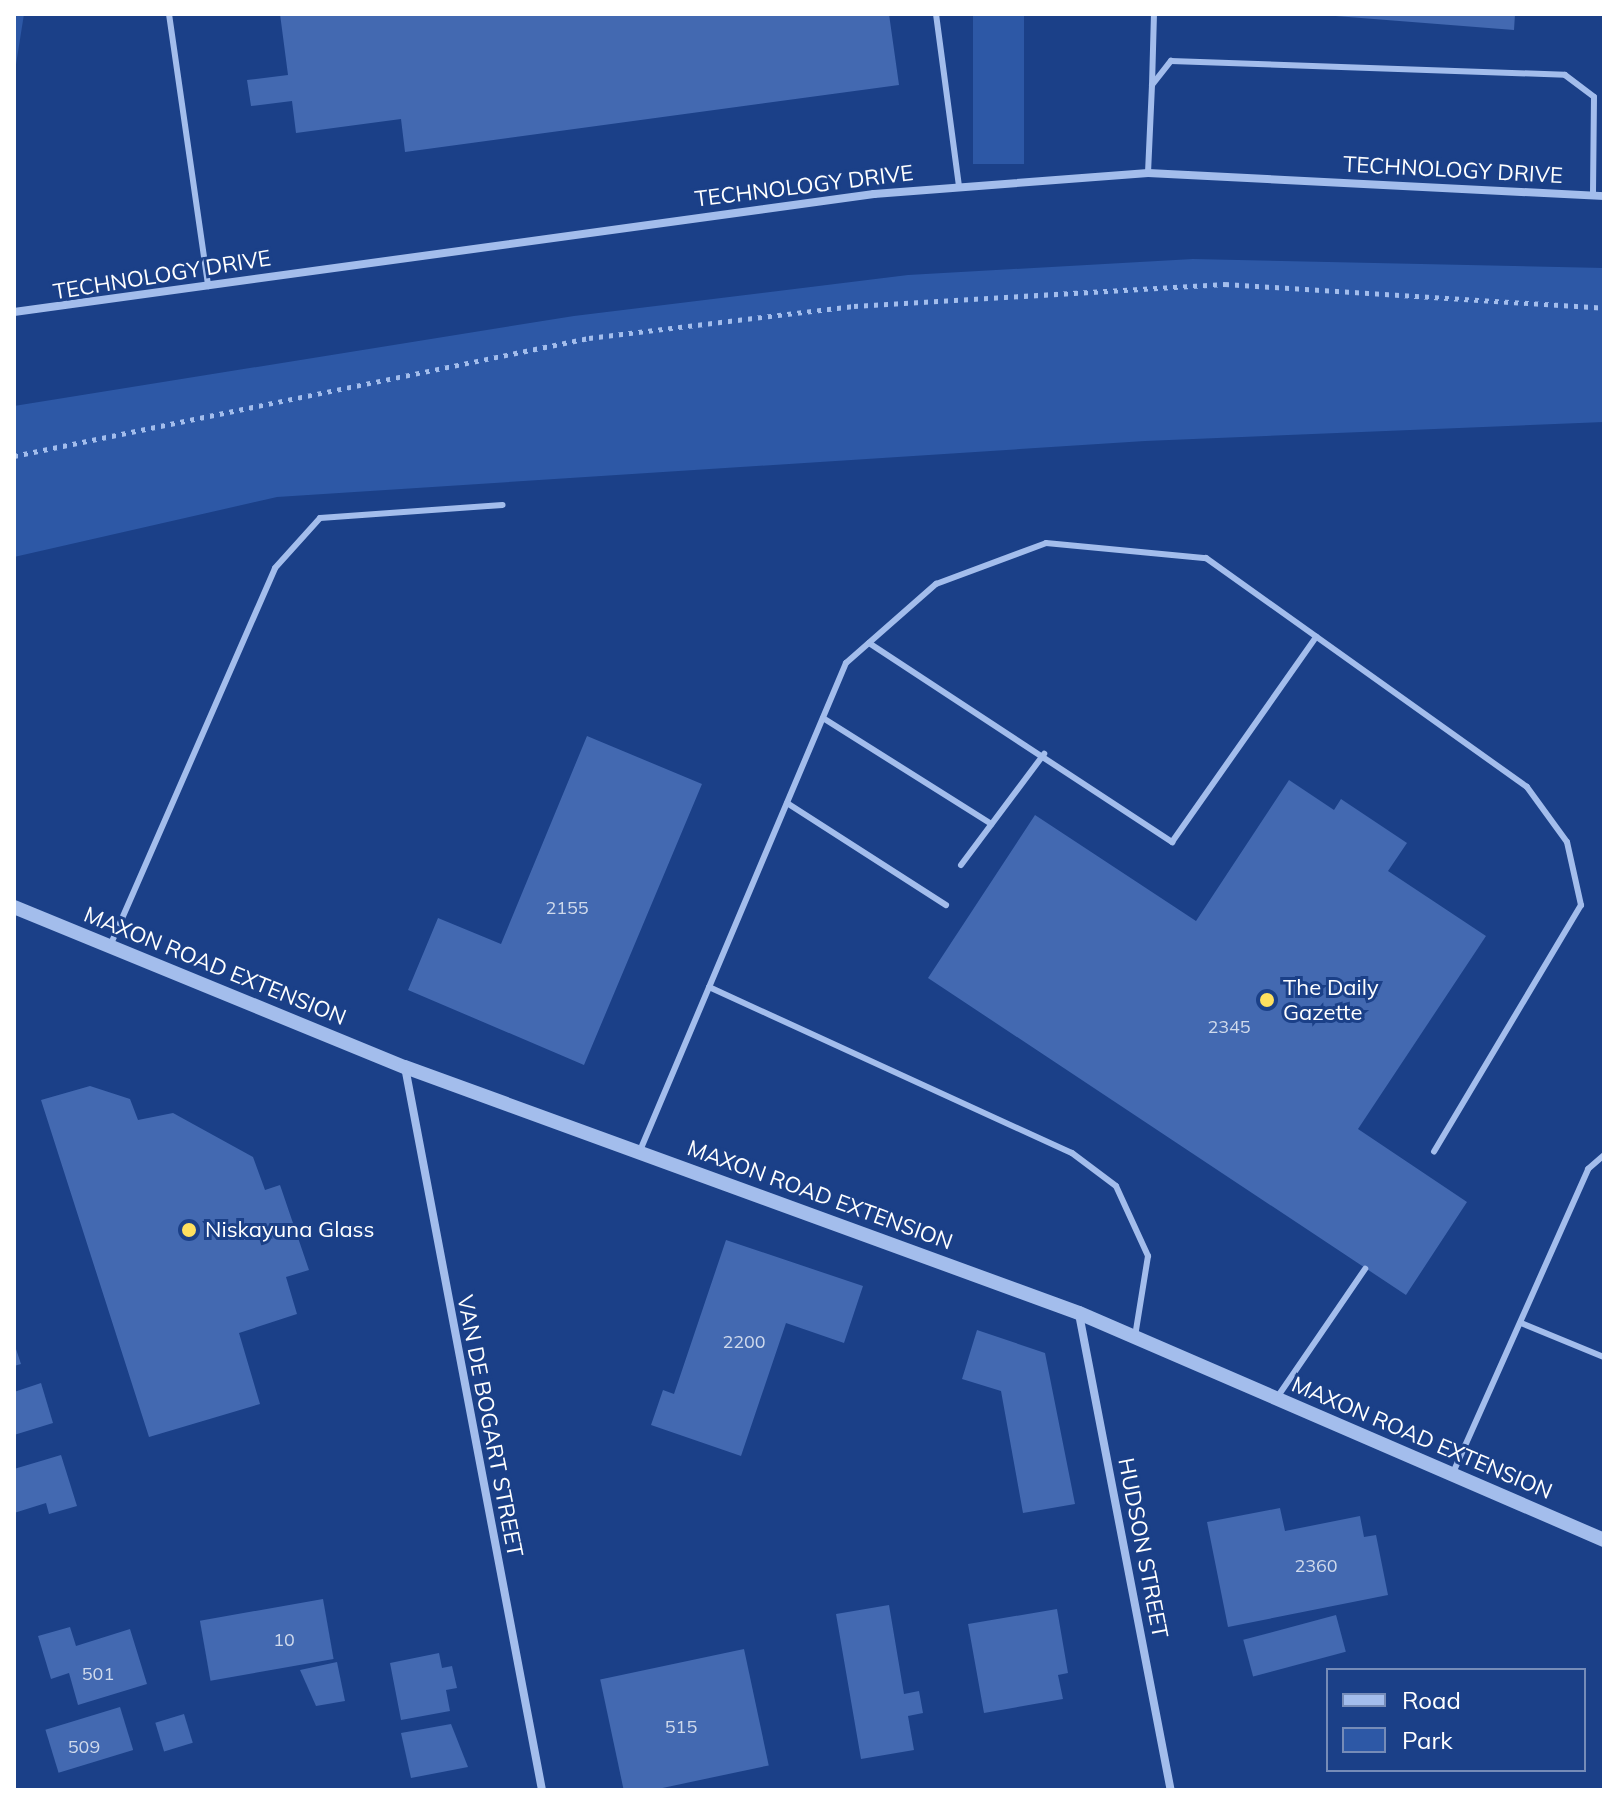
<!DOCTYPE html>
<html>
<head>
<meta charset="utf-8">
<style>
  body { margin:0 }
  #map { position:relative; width:1618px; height:1804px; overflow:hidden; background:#1b4088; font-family:Mulish,sans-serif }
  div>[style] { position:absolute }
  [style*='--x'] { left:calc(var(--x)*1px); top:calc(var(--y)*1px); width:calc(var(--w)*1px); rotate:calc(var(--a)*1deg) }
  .green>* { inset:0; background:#2d58a6; transform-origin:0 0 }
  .building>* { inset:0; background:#4369b1; transform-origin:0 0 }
  .path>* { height:5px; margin-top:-2.5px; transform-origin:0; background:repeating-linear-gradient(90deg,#a3bdec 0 4px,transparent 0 10px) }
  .service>* { height:6px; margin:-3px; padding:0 3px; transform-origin:3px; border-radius:3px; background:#a3bdec }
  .minor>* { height:8px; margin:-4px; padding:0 4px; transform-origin:4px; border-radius:4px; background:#a3bdec }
  .tertiary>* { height:14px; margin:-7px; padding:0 7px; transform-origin:7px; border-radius:7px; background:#a3bdec }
  .dots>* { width:22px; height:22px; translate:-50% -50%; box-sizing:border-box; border:4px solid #1b4088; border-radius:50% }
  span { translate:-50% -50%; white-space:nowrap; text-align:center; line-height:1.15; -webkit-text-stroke:6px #1b4088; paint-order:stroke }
  .number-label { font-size:18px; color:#d0daec }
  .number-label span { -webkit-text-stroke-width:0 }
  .street-label { font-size:22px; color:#fff }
  .poi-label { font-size:22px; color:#fff }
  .left { translate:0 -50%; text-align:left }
  .frame { position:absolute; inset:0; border:16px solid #fff; pointer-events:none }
  .legend { position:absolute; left:1326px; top:1668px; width:260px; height:104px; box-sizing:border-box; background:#1b4088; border:2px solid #768cb8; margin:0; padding:10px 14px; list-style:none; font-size:24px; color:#fff }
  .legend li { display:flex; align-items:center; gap:16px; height:40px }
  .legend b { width:40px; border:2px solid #768cb8 }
</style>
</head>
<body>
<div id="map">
  <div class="green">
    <div style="clip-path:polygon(14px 14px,24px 14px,14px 77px)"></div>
    <div style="left:973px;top:14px;width:51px;height:150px"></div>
    <div style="clip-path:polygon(1193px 259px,1604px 268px,1604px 422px,1145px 441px,277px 497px,14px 557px,14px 406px,574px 316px,908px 275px)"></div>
  </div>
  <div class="building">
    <div style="clip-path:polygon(280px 14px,889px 14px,899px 85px,405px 152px,401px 119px,296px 133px,292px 101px,251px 106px,247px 80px,288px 75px)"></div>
    <div style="clip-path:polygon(1310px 14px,1515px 14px,1514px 30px)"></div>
    <div style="clip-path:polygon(587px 736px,702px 784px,584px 1065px,408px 990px,438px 918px,501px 944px)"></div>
    <div style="clip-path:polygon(1289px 780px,1334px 810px,1341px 799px,1407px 843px,1388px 871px,1486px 936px,1358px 1129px,1467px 1202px,1406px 1295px,928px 978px,1035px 815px,1196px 921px)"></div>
    <div style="clip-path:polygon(90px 1086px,130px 1099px,138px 1120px,173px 1113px,253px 1157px,265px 1190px,280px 1185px,309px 1270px,286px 1277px,297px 1314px,239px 1333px,260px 1404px,149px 1437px,41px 1100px)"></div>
    <div style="clip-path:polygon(726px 1240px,863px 1286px,844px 1343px,786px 1323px,741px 1456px,651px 1425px,663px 1390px,674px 1394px)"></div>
    <div style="clip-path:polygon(977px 1330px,1045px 1353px,1075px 1504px,1023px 1513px,1001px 1391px,962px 1379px)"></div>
    <div style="clip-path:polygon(14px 1343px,21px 1364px,14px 1366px)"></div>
    <div style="clip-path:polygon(41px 1383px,53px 1423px,14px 1435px,14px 1392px)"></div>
    <div style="clip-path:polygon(61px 1455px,77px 1506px,49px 1514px,46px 1503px,14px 1513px,14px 1469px)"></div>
    <div style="clip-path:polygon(1280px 1508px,1285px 1531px,1360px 1516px,1364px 1537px,1376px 1535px,1388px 1595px,1228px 1627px,1207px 1522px)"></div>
    <div style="left:323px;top:1599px;width:61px;height:125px;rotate:80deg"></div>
    <div style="clip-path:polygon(889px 1605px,904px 1694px,919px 1691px,923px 1713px,908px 1716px,914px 1750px,861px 1759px,836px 1614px)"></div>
    <div style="clip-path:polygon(1057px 1609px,1068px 1673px,1058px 1675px,1063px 1699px,984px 1713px,968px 1624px)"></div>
    <div style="left:1336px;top:1615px;width:38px;height:96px;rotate:75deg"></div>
    <div style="clip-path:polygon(70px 1627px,76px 1646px,130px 1629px,147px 1684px,78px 1705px,69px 1673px,51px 1679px,38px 1636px)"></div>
    <div style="left:744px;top:1649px;width:119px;height:147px;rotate:78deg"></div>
    <div style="clip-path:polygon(439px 1653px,442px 1668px,452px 1666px,457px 1688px,446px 1690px,450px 1711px,401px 1720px,390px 1663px)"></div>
    <div style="clip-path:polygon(337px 1662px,345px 1701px,316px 1706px,300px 1670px)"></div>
    <div style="left:120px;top:1707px;width:45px;height:78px;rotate:73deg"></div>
    <div style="left:184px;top:1714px;width:30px;height:30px;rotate:73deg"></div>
    <div style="clip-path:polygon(451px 1724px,468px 1767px,411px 1778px,401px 1733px)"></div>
  </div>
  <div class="path">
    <div style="--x:14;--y:456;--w:587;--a:-11.6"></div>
    <div style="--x:589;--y:338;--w:267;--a:-6.9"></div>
    <div style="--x:854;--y:306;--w:372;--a:-3.4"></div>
    <div style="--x:1225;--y:284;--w:380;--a:3.6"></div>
  </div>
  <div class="service">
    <div style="--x:169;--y:14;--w:275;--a:81.8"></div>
    <div style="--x:936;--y:14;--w:175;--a:82.4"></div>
    <div style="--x:1152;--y:85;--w:71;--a:-88.4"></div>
    <div style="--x:1148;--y:173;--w:88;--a:-87.4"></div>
    <div style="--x:1152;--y:85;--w:31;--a:-52"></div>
    <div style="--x:1171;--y:61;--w:394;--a:2"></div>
    <div style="--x:1565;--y:75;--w:36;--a:37"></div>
    <div style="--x:1594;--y:97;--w:98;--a:90.6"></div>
    <div style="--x:869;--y:643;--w:363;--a:33.3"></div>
    <div style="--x:1172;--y:842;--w:251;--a:-54.9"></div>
    <div style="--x:823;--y:718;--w:199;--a:32.2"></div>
    <div style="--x:787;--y:803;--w:189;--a:32.7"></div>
    <div style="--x:961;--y:865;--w:139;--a:-53.2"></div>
    <div style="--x:110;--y:946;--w:412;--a:-66.4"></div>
    <div style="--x:275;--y:568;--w:67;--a:-48"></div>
    <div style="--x:320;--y:518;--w:183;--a:-4.1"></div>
    <div style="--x:709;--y:987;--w:399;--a:24.6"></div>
    <div style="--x:1072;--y:1153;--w:55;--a:36.9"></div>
    <div style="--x:1116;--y:1186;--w:77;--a:65.4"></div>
    <div style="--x:1148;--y:1256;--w:81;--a:99.2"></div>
    <div style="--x:639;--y:1153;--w:532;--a:-67.1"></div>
    <div style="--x:846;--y:663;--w:120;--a:-41.3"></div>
    <div style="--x:936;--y:584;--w:117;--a:-20.4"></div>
    <div style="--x:1046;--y:543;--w:161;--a:5.4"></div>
    <div style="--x:1206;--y:558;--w:394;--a:35.5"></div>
    <div style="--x:1527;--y:787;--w:68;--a:54"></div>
    <div style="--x:1567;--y:842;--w:65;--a:77.5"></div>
    <div style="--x:1581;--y:905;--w:287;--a:120.8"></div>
    <div style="--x:1521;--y:1323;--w:90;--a:22.3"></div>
    <div style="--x:1276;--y:1399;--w:158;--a:-55.6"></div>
    <div style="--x:1452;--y:1475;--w:335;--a:-66"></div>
    <div style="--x:1588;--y:1169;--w:21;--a:-41"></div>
  </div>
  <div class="minor">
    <div style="--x:14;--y:312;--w:868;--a:-7.81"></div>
    <div style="--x:874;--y:194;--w:275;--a:-4.4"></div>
    <div style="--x:1148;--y:173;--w:457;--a:2.9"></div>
    <div style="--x:405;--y:1067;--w:736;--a:79.27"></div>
    <div style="--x:1079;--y:1314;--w:485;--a:79.1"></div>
  </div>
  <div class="tertiary">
    <div style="--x:14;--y:907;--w:422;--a:22.3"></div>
    <div style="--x:405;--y:1067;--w:717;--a:20.05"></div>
    <div style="--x:1079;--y:1313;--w:572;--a:23.38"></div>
  </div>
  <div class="dots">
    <div style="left:1267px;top:1000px;background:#fee05f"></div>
    <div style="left:189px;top:1230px;background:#fee05f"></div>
  </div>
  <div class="number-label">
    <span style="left:567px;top:908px">2155</span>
    <span style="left:1229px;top:1027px">2345</span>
    <span style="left:744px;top:1342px">2200</span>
    <span style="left:1316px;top:1566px">2360</span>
    <span style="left:284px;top:1640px">10</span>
    <span style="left:98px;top:1674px">501</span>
    <span style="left:681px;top:1727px">515</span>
    <span style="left:84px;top:1747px">509</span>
  </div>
  <div class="street-label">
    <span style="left:1453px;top:170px;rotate:3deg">TECHNOLOGY DRIVE</span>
    <span style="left:804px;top:186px;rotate:-7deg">TECHNOLOGY DRIVE</span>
    <span style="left:162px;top:275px;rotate:-9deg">TECHNOLOGY DRIVE</span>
    <span style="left:215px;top:966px;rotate:22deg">MAXON ROAD EXTENSION</span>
    <span style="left:820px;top:1195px;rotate:20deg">MAXON ROAD EXTENSION</span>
    <span style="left:490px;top:1426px;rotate:79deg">VAN DE BOGART STREET</span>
    <span style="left:1422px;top:1438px;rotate:23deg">MAXON ROAD EXTENSION</span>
    <span style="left:1143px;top:1548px;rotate:79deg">HUDSON STREET</span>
  </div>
  <div class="poi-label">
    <span class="left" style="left:1283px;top:1000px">The Daily<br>Gazette</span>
    <span class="left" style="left:205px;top:1230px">Niskayuna Glass</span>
  </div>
  <div class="frame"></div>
  <ul class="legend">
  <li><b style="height:10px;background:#a3bdec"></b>Road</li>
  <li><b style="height:22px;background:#2d58a6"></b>Park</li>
  </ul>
</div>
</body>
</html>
